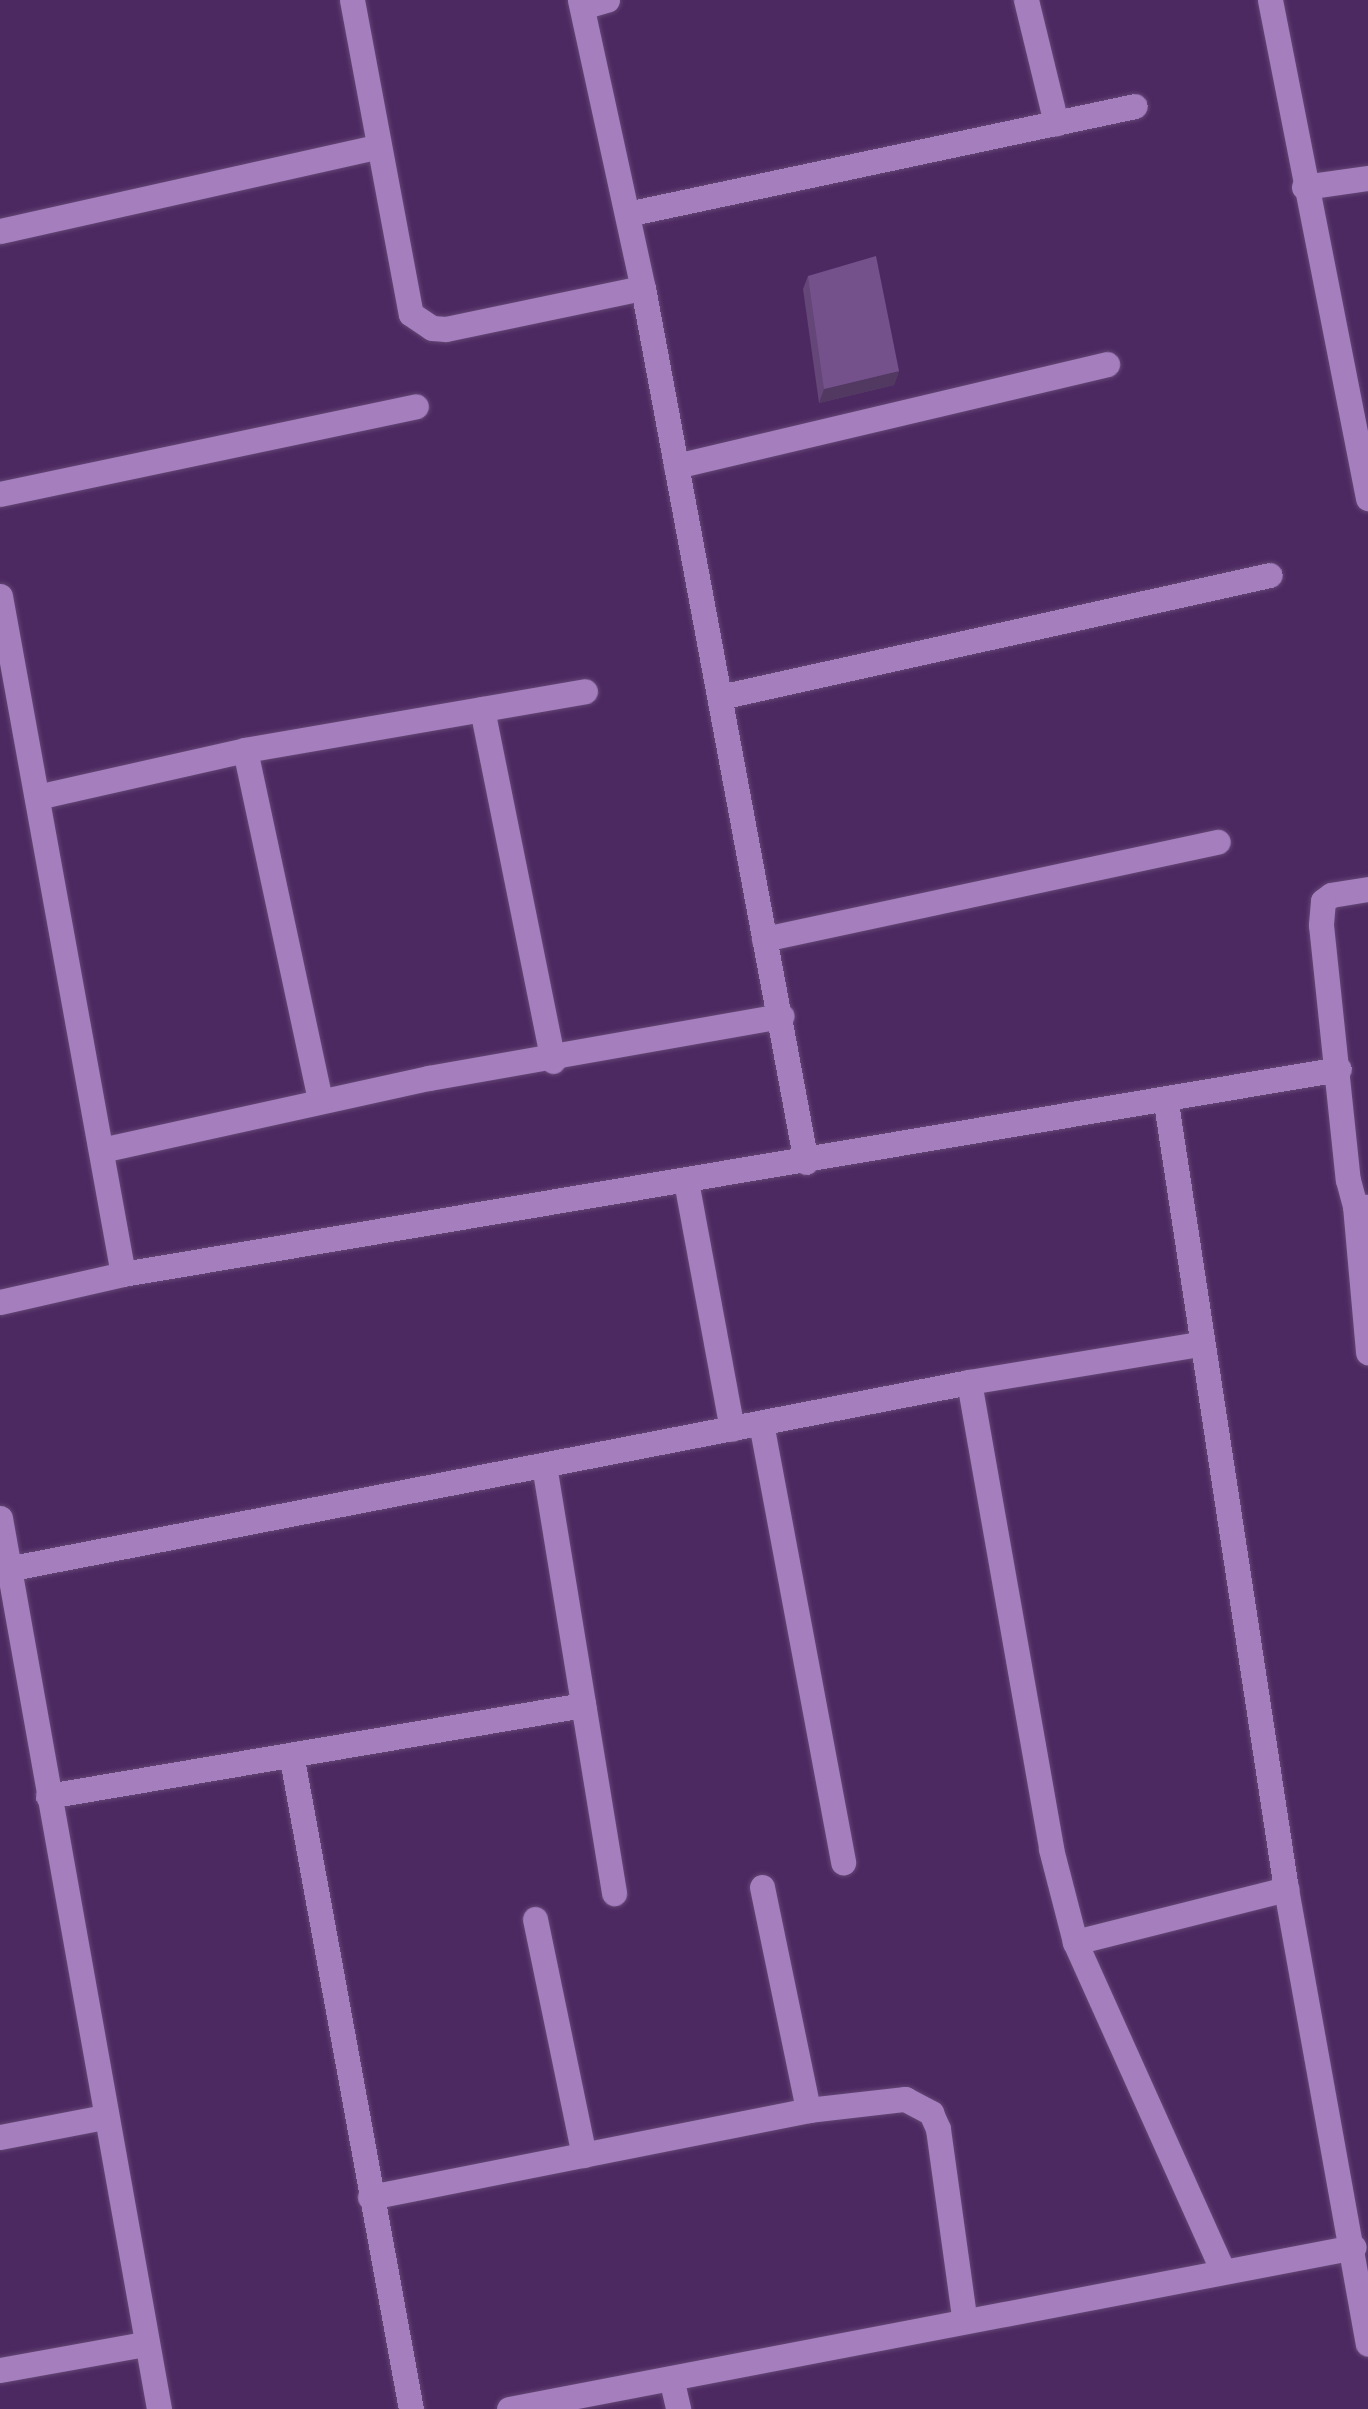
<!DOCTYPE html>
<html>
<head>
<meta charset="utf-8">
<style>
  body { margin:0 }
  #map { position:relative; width:1368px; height:2409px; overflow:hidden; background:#4d2962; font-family:Poppins,sans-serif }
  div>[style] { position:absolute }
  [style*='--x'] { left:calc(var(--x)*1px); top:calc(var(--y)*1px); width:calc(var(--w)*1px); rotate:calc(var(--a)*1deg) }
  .roads { filter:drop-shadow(0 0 2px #644775) drop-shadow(0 0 2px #644775) }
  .street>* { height:25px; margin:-12.5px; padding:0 12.5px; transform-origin:12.5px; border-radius:12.5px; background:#a57ebe }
  .wall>* { inset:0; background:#654678 }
  .shaded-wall>* { inset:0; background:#523962 }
  .building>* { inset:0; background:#75518c }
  span { translate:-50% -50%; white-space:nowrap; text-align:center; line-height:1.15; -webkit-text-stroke:8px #4d2962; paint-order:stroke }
</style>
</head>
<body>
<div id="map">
  <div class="roads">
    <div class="street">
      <div style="--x:352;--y:0;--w:319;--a:79.4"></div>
      <div style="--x:411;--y:314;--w:25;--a:34"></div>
      <div style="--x:432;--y:328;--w:14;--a:4"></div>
      <div style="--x:446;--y:329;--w:201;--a:-11.8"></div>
      <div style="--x:580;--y:0;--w:295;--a:77.7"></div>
      <div style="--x:643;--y:288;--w:889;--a:79.44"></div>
      <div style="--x:1026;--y:0;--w:127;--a:76.3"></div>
      <div style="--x:1270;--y:0;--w:508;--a:78.87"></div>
      <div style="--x:582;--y:7;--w:26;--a:-16"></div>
      <div style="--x:1304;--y:187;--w:65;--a:-8"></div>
      <div style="--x:627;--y:214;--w:519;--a:-12"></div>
      <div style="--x:0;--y:231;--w:388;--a:-12.6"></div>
      <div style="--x:676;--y:466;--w:443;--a:-13.3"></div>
      <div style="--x:0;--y:494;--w:425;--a:-11.9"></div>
      <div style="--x:0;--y:596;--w:689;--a:79.72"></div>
      <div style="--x:720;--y:697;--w:563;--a:-12.51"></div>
      <div style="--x:482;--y:709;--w:359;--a:78.6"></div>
      <div style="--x:245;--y:750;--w:359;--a:77.9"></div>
      <div style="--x:37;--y:797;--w:213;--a:-12.7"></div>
      <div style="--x:245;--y:750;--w:345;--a:-9.8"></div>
      <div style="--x:1368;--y:889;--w:37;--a:171"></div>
      <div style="--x:1331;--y:895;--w:10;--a:143"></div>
      <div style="--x:1323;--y:901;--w:24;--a:95"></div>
      <div style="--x:1321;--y:925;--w:256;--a:84"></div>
      <div style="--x:1348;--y:1180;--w:27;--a:75"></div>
      <div style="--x:1355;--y:1206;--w:13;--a:4"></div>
      <div style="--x:764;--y:939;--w:464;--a:-12.1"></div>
      <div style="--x:1166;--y:1103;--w:795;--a:81.32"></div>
      <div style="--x:1286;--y:1889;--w:462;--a:79.8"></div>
      <div style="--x:101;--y:1150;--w:336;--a:-12.4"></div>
      <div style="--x:429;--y:1078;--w:358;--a:-10"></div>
      <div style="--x:686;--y:1181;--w:252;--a:79.5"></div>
      <div style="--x:1355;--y:1206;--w:147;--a:84.9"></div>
      <div style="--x:0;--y:1302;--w:126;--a:-12.8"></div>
      <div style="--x:123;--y:1274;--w:1233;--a:-9.57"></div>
      <div style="--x:969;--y:1382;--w:474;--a:80"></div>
      <div style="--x:1051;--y:1849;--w:96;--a:75.5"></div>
      <div style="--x:1075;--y:1942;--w:361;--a:65.8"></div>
      <div style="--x:761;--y:1423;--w:447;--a:79.4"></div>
      <div style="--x:544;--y:1465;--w:434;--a:80.7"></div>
      <div style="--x:0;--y:1518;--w:905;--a:79.88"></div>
      <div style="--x:7;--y:1569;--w:980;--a:-11"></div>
      <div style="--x:969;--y:1382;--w:232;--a:-9.4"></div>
      <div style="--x:292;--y:1759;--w:661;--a:79.63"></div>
      <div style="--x:48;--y:1796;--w:543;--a:-9.65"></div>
      <div style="--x:762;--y:1887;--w:228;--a:78.3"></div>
      <div style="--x:535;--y:1919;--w:241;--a:78.3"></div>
      <div style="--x:1075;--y:1942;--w:218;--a:-14.1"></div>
      <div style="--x:0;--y:2137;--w:106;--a:-10.9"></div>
      <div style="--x:370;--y:2197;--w:447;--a:-11.2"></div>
      <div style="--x:808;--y:2110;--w:98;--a:-6.5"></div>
      <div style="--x:905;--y:2099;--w:30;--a:28"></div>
      <div style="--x:931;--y:2113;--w:17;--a:66"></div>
      <div style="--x:938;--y:2129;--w:190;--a:82.1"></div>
      <div style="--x:0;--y:2370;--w:146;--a:-10.2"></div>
      <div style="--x:672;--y:2382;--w:28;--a:77"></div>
      <div style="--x:509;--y:2409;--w:860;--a:-10.85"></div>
    </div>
  </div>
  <div class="wall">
    <div style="clip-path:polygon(808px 276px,899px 371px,894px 385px,819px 403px,803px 289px)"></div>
  </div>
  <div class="shaded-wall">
    <div style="clip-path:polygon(899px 371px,894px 385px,819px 403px,824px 389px)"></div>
  </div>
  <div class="building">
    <div style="clip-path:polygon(876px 256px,899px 371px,824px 389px,808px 276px)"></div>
  </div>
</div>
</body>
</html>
